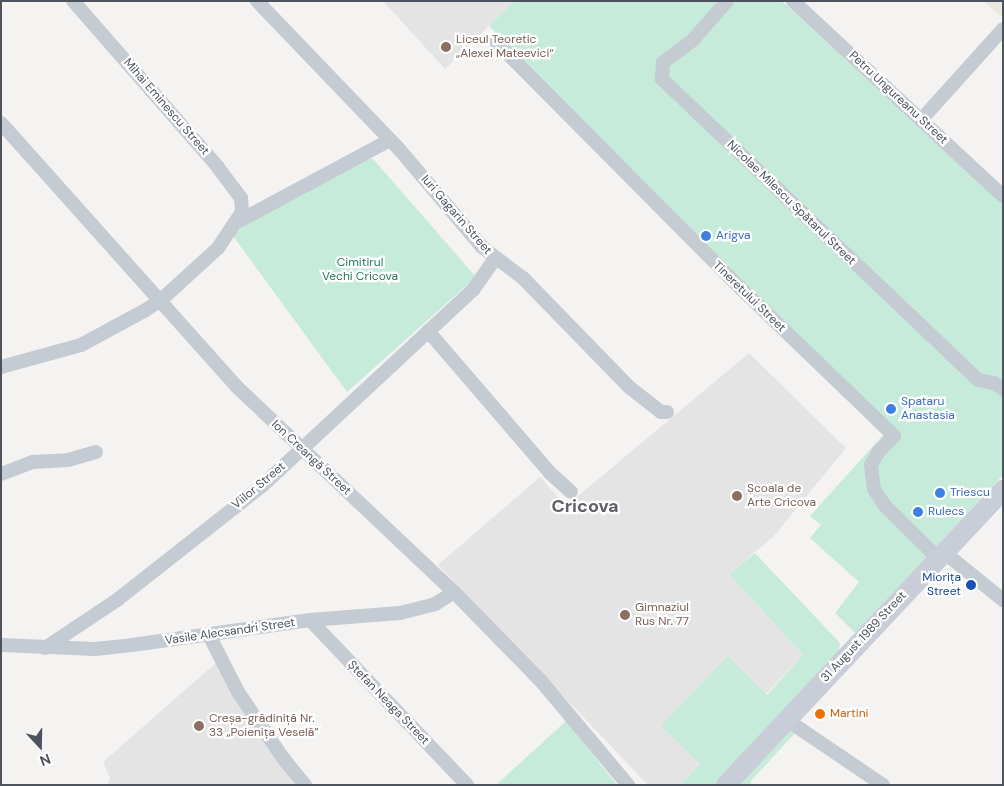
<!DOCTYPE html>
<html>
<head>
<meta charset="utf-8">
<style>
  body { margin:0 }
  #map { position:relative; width:1004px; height:786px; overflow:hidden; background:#f4f3f2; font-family:"DM Sans",sans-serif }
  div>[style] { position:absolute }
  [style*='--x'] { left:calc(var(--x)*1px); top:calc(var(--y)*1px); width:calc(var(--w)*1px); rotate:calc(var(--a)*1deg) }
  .commercial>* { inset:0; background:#eae8e0 }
  .education>* { inset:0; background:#e5e4e4 }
  .green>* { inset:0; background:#c7ebda }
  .street>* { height:14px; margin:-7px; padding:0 7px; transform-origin:7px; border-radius:7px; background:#c5cbd2 }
  .secondary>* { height:20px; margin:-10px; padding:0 10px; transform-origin:10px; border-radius:10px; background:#c8cdd8 }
  .dots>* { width:14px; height:14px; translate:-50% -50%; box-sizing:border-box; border:2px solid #fff; border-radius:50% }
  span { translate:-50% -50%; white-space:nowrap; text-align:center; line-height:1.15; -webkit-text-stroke:4.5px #fff; paint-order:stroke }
  .education-label { font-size:12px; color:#785e54 }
  .left { translate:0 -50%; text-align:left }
  .street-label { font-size:12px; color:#4c535d }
  .shop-label { font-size:12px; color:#366cbe }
  .park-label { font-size:12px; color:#237859 }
  .transit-label { font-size:12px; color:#164399 }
  .right { translate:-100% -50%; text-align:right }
  .food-label { font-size:12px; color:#c56008 }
  .district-label { font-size:18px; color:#5f6166; font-weight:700 }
  .frame { position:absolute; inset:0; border:2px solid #4c535d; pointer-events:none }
  .north { position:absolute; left:15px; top:721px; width:50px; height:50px; -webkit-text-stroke:4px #fff; paint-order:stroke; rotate:159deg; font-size:14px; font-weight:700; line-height:20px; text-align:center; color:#4c535d }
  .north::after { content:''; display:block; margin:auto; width:18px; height:22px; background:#4c535d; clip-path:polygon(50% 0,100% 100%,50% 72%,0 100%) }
</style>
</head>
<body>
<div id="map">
  <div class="commercial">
    <div style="clip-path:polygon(983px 1px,1003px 1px,1003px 13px,1000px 16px)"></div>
  </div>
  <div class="education">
    <div style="clip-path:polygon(383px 1px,514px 1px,445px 69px)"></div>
    <div style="clip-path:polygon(749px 353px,846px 448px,774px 536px,729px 574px,803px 655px,680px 785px,648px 785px,438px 565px,540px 477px,566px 506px)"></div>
    <div style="clip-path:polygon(218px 661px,230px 690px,295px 785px,107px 785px,110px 778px,103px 762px)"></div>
  </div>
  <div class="green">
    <div style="clip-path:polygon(514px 1px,782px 1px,1003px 205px,1003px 475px,855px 633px,835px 613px,859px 582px,810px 538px,821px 525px,810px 516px,883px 435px,743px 296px,738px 278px,489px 26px)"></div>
    <div style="clip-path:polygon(368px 157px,374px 160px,476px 277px,347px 392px,233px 236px,236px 230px)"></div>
    <div style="clip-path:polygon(755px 553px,840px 643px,839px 652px,715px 785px,680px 785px,700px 764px,661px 726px,728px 656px,767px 695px,803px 655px,729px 574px)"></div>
    <div style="clip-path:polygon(566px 721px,617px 785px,496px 785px)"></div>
    <div style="clip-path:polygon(788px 730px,797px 731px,750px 782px,753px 785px,738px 785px)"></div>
  </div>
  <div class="street">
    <div style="--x:257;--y:1;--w:205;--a:46.2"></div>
    <div style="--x:399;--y:149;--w:128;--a:49.7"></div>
    <div style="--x:482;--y:247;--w:51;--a:37.1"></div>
    <div style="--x:523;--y:278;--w:152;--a:45.8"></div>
    <div style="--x:629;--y:387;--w:41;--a:38"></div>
    <div style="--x:661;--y:412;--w:6;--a:0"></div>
    <div style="--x:727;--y:1;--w:52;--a:131.1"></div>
    <div style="--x:693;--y:40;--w:38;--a:143"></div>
    <div style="--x:663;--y:63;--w:16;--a:94"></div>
    <div style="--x:662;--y:79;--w:436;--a:43.6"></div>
    <div style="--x:978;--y:380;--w:16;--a:11"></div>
    <div style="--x:994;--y:383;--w:11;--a:34"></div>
    <div style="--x:793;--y:1;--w:287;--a:42.9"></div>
    <div style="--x:496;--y:42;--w:331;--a:45.2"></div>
    <div style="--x:729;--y:277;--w:229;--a:43.9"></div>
    <div style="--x:894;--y:436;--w:21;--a:135"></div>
    <div style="--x:879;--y:451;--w:16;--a:120"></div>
    <div style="--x:871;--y:465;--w:24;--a:83"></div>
    <div style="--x:874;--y:489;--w:20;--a:57"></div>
    <div style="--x:885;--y:506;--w:76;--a:44.5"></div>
    <div style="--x:921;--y:120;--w:122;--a:-48"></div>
    <div style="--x:1;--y:123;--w:354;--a:48.2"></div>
    <div style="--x:237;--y:387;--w:299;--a:43.4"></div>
    <div style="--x:454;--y:592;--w:124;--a:45.7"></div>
    <div style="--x:541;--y:681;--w:136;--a:50.1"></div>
    <div style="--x:239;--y:221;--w:171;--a:-28.2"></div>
    <div style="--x:428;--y:331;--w:187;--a:49.3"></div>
    <div style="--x:550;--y:473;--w:28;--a:42"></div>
    <div style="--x:1;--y:367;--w:83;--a:-15.4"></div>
    <div style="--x:81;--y:345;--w:72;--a:-28.4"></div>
    <div style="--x:144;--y:311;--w:20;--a:-33"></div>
    <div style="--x:161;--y:300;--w:77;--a:-42.4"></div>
    <div style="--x:218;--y:248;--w:43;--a:-56.3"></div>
    <div style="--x:242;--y:212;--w:14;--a:-94"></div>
    <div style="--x:241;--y:198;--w:39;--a:-127"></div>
    <div style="--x:218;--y:167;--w:220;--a:-131.1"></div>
    <div style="--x:1;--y:474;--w:33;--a:-21"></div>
    <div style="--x:32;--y:462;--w:36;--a:-3"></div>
    <div style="--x:68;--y:460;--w:29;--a:-16"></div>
    <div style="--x:945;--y:553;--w:75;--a:39"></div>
    <div style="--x:310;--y:620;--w:228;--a:46.4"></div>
    <div style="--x:209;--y:635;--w:64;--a:63"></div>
    <div style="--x:238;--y:692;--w:80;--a:55.7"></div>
    <div style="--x:283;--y:758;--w:35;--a:51"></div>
    <div style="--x:1;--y:645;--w:94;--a:2.4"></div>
    <div style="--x:95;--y:649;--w:37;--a:-6"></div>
    <div style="--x:132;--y:645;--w:180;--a:-8"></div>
    <div style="--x:310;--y:620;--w:90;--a:-4.4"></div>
    <div style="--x:400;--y:613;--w:36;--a:-14"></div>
    <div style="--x:435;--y:604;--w:22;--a:-32"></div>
    <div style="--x:45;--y:648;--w:87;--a:-33.7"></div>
    <div style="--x:117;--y:600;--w:186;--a:-38.2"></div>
    <div style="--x:263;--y:485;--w:287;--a:-42.9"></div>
    <div style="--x:473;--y:290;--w:38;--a:-55"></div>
    <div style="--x:787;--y:720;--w:116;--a:34.1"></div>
  </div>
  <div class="secondary">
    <div style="--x:726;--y:785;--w:405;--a:-46.8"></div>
  </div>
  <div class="dots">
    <div style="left:446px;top:47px;background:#8d6e63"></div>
    <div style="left:706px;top:236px;background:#3f7fe0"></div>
    <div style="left:891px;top:409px;background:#3f7fe0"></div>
    <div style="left:940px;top:493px;background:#3f7fe0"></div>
    <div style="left:737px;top:496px;background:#8d6e63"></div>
    <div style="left:918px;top:512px;background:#3f7fe0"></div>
    <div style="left:971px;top:585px;background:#1a4fb4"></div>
    <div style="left:625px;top:615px;background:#8d6e63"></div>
    <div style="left:820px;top:714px;background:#e8710a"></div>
    <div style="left:199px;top:726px;background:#8d6e63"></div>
  </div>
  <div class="education-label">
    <span class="left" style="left:456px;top:47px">Liceul Teoretic<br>„Alexei Mateevici“</span>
    <span class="left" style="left:747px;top:496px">Școala de<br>Arte Cricova</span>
    <span class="left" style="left:635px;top:615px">Gimnaziul<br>Rus Nr. 77</span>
    <span class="left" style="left:209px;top:726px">Creșa-grădiniță Nr.<br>33 „Poienița Veselă”</span>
  </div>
  <div class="street-label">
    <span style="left:898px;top:98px;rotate:43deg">Petru Ungureanu Street</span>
    <span style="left:166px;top:107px;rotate:49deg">Mihai Eminescu Street</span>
    <span style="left:791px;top:203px;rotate:44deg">Nicolae Milescu Spătarul Street</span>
    <span style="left:456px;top:215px;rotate:49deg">Iuri Gagarin Street</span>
    <span style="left:749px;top:297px;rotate:44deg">Tineretului Street</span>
    <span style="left:311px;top:458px;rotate:43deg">Ion Creangă Street</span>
    <span style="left:259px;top:486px;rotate:-40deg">Viilor Street</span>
    <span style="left:230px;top:632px;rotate:-8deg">Vasile Alecsandri Street</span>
    <span style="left:864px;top:637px;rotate:-47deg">31 August 1989 Street</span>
    <span style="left:388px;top:703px;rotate:46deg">Ștefan Neaga Street</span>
  </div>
  <div class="shop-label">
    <span class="left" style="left:716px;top:236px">Arigva</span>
    <span class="left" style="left:901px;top:409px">Spataru<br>Anastasia</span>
    <span class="left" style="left:950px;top:493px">Triescu</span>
    <span class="left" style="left:928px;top:512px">Rulecs</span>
  </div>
  <div class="park-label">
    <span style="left:360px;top:270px">Cimitirul<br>Vechi Cricova</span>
  </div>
  <div class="transit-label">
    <span class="right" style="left:961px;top:585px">Miorița<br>Street</span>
  </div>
  <div class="food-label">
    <span class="left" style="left:830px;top:714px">Martini</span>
  </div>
  <div class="district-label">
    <span style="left:585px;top:506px">Cricova</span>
  </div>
  <div class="frame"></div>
  <div class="north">N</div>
</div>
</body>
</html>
